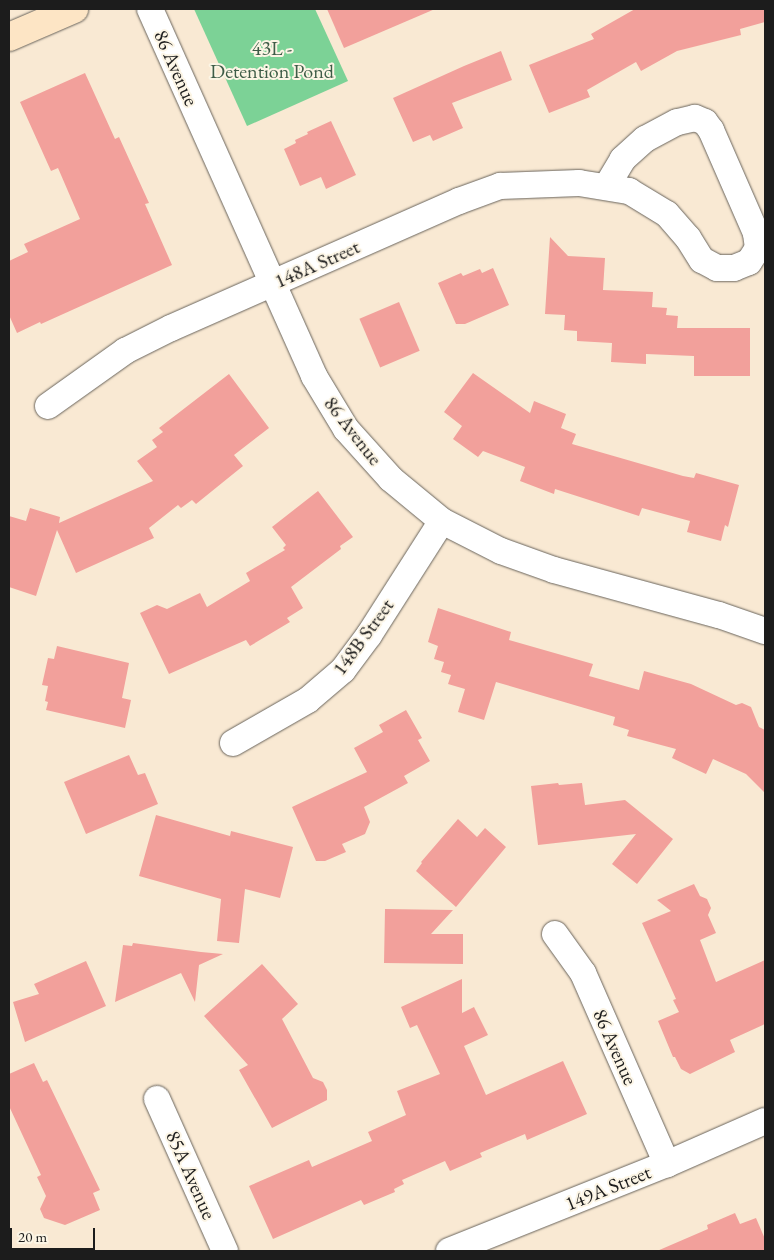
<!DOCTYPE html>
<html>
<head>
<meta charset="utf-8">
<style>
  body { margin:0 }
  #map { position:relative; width:774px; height:1260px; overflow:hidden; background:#f9e9d3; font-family:"EB Garamond",serif }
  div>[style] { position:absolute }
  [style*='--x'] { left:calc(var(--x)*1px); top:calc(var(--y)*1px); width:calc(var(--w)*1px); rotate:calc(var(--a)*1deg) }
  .green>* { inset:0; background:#7cd296 }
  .building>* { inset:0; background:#f2a09b; transform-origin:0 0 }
  .roads { filter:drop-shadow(0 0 1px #69645c) drop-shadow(0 0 1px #69645c) }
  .street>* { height:26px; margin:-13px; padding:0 13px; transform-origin:13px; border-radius:13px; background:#fff }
  .secondary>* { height:28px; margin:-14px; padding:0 14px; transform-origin:14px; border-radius:14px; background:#fde5c5 }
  span { translate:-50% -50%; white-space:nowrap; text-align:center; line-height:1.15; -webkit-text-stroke:4px #fcf5e5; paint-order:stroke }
  .park-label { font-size:20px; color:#3e5c47 }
  .street-label { font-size:20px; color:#1c1c1c }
  .frame { position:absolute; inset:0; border:10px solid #1c1c1c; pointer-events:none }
  .scale { position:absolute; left:10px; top:1228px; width:85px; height:22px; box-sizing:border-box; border:2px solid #1c1c1c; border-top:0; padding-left:6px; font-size:15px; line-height:18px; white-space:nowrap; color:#1c1c1c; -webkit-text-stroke:4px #fcf5e5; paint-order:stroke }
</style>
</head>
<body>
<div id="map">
  <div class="green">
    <div style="clip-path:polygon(194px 9px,315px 9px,348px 81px,247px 126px)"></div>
  </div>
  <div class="building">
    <div style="clip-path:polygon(327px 9px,435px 9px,344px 48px)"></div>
    <div style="clip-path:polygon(635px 9px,765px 9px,765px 22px,740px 29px,741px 35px,677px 51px,641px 71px,636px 62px,587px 90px,590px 97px,549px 113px,529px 65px,594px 39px,591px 34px)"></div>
    <div style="clip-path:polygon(501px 51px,512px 80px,452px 103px,463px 128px,433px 141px,430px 135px,413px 142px,393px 98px,464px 66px)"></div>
    <div style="clip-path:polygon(85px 73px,115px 139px,119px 137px,149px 203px,145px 204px,172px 265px,41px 324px,40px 322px,17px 333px,9px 315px,9px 261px,28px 252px,24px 244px,80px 219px,58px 168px,51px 171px,20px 102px)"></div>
    <div style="clip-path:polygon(331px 121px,356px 175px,326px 189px,321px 177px,300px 186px,284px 149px,296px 143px,295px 140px,308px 134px,307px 132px)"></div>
    <div style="clip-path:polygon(550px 237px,568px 256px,605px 258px,603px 290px,653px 292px,652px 307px,667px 308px,666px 315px,678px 316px,677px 328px,750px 328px,750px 376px,694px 376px,694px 356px,646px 354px,646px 364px,611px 362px,612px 343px,577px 341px,577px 331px,564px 330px,565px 315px,545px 314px)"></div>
    <div style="clip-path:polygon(493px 268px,509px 305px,465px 324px,456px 324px,438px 283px,461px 273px,463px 276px,480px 269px,482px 273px)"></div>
    <div style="left:399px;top:302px;width:53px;height:43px;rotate:67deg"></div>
    <div style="clip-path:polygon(473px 373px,530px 413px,534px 401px,566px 414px,561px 428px,576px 434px,572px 444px,683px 476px,694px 478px,696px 473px,739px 485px,728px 527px,725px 525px,721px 541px,687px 532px,690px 521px,642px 508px,639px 516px,555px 489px,554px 494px,520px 481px,525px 467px,483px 451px,478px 457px,453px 439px,462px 426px,444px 412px)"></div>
    <div style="clip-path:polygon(229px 374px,269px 428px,234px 455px,243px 466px,196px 504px,192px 500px,181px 508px,178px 505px,149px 528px,154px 538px,76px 573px,57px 530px,36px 596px,9px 587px,9px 516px,26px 521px,30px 508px,60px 517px,59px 523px,153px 481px,137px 461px,157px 447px,152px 440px,163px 432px,159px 428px)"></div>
    <div style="clip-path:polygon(318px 491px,353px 537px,340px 546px,341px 549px,291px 587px,303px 608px,287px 618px,290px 622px,250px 646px,246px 640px,169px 674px,140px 613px,157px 605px,167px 609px,200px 593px,207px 607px,250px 581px,246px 573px,285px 550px,283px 548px,286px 545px,272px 527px)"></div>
    <div style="clip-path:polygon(438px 608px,511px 632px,509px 640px,593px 664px,589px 676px,639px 690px,644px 671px,691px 684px,736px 705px,742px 703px,751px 707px,759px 727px,765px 730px,765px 793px,746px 774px,713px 759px,706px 774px,672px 758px,676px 749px,627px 736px,629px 730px,613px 725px,615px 717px,496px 682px,484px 720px,458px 712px,465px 689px,448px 684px,451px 675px,441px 672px,444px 662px,434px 659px,438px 646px,428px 642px)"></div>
    <div style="clip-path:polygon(57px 646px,129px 663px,122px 698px,131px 700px,125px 728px,46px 710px,48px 702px,45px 701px,48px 686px,42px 685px,48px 658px,54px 659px)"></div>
    <div style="clip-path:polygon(406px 710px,422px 738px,418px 740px,430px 761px,404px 776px,408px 783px,364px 807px,370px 822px,365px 834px,342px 844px,346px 852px,325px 861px,316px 861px,292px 807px,367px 772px,354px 748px,383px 732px,379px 725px)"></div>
    <div style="clip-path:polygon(129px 755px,138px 775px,145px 773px,158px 804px,86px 834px,64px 782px)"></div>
    <div style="clip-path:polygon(558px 783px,559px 785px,582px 783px,585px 805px,625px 800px,673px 839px,637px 884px,612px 864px,636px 834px,538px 845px,531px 786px)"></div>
    <div style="clip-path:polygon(156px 815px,230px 836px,231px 831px,293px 847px,280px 898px,245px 889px,239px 943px,217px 941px,221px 899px,139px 876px)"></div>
    <div style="clip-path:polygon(458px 819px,477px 837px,485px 828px,506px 847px,456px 907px,416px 871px,422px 863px,421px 862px)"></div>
    <div style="clip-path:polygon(694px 884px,700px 896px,707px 899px,711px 908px,708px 915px,716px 933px,700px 940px,716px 982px,765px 960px,765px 1024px,730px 1040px,735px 1052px,690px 1074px,681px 1069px,675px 1057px,673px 1057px,658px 1021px,679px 1012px,673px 1000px,676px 999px,642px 923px,671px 911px,657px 900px)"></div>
    <div style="clip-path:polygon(385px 909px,453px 910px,431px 934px,463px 934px,463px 964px,384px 963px)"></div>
    <div style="clip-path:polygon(133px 943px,201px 952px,223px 954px,199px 965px,195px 1002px,181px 973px,115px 1002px,123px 945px,132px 946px)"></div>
    <div style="clip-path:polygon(86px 961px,106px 1006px,25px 1042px,13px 1002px,39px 994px,34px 984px)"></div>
    <div style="clip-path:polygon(262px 964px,298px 1004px,282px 1019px,313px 1078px,323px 1082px,327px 1090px,327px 1100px,272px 1128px,239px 1070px,248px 1065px,204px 1016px)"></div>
    <div style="clip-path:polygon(462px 979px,462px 1013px,474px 1007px,488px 1035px,464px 1046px,486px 1095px,563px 1061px,587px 1114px,527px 1140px,525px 1134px,480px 1153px,482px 1157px,450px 1171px,445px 1161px,402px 1180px,404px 1184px,394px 1189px,395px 1192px,364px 1205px,361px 1200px,273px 1239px,249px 1186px,309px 1160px,312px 1167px,372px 1141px,368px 1132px,406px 1115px,397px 1091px,440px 1074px,417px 1025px,410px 1028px,401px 1007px)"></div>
    <div style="clip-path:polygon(34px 1063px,43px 1082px,47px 1080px,100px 1190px,93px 1193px,100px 1210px,65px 1225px,44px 1218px,40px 1209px,46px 1196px,37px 1177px,41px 1175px,9px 1106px,9px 1074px)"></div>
    <div style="clip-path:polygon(735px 1213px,740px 1224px,756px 1218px,765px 1239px,765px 1251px,657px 1251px,708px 1229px,707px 1225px)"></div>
  </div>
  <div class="roads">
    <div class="street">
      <div style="--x:150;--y:9;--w:402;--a:65.9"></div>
      <div style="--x:314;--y:376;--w:62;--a:58.9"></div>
      <div style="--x:346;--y:429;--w:67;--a:48"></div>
      <div style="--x:391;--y:479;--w:66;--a:39.5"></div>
      <div style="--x:442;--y:521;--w:66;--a:27"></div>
      <div style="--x:501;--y:551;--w:56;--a:19.7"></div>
      <div style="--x:554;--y:570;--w:171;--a:15.3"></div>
      <div style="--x:719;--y:615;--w:49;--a:19.2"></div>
      <div style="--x:48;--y:406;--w:95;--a:-35.5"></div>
      <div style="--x:125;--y:351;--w:51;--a:-26.6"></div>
      <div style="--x:171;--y:328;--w:315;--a:-23.8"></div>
      <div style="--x:459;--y:201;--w:44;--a:-20.1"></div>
      <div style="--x:500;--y:186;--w:79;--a:-2.2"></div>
      <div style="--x:579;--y:183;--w:51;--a:9.1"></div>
      <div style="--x:629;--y:191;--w:44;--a:31.2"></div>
      <div style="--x:667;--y:214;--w:32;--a:49"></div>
      <div style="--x:688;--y:238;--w:26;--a:58"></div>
      <div style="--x:702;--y:260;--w:17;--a:28"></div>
      <div style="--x:717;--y:268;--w:17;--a:0"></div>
      <div style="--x:734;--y:268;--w:16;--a:-22"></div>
      <div style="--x:749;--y:262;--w:17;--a:-57"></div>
      <div style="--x:758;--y:248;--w:15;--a:-98"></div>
      <div style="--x:756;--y:233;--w:112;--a:-113.6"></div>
      <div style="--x:711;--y:130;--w:10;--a:-127"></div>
      <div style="--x:705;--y:122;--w:11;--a:-158"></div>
      <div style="--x:695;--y:118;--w:18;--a:167"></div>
      <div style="--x:677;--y:122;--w:36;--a:152"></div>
      <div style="--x:645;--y:139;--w:30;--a:138"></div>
      <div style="--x:623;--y:159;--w:31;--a:121"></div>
      <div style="--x:233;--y:743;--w:86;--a:-29.8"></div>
      <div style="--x:308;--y:700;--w:46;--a:-40.6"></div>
      <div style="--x:343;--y:670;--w:44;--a:-53.4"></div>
      <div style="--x:369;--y:635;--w:135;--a:-57.4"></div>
      <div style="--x:555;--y:934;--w:48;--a:54.3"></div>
      <div style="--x:583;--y:973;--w:209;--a:66.3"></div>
      <div style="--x:157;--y:1099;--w:167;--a:65.9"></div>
      <div style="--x:449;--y:1251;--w:235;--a:-21.8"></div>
      <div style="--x:667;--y:1164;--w:107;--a:-23.7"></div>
    </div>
    <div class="secondary">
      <div style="--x:9;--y:37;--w:71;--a:-23.3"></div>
    </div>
  </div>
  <div class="park-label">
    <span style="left:272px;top:60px">43L -<br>Detention Pond</span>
  </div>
  <div class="street-label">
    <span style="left:176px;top:68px;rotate:66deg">86 Avenue</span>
    <span style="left:317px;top:264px;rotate:-24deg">148A Street</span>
    <span style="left:353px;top:431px;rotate:52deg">86 Avenue</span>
    <span style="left:363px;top:637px;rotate:-54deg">148B Street</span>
    <span style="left:615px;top:1047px;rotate:66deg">86 Avenue</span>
    <span style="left:191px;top:1175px;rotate:66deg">85A Avenue</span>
    <span style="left:608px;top:1188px;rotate:-22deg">149A Street</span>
  </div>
  <div class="frame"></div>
  <div class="scale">20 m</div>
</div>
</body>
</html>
